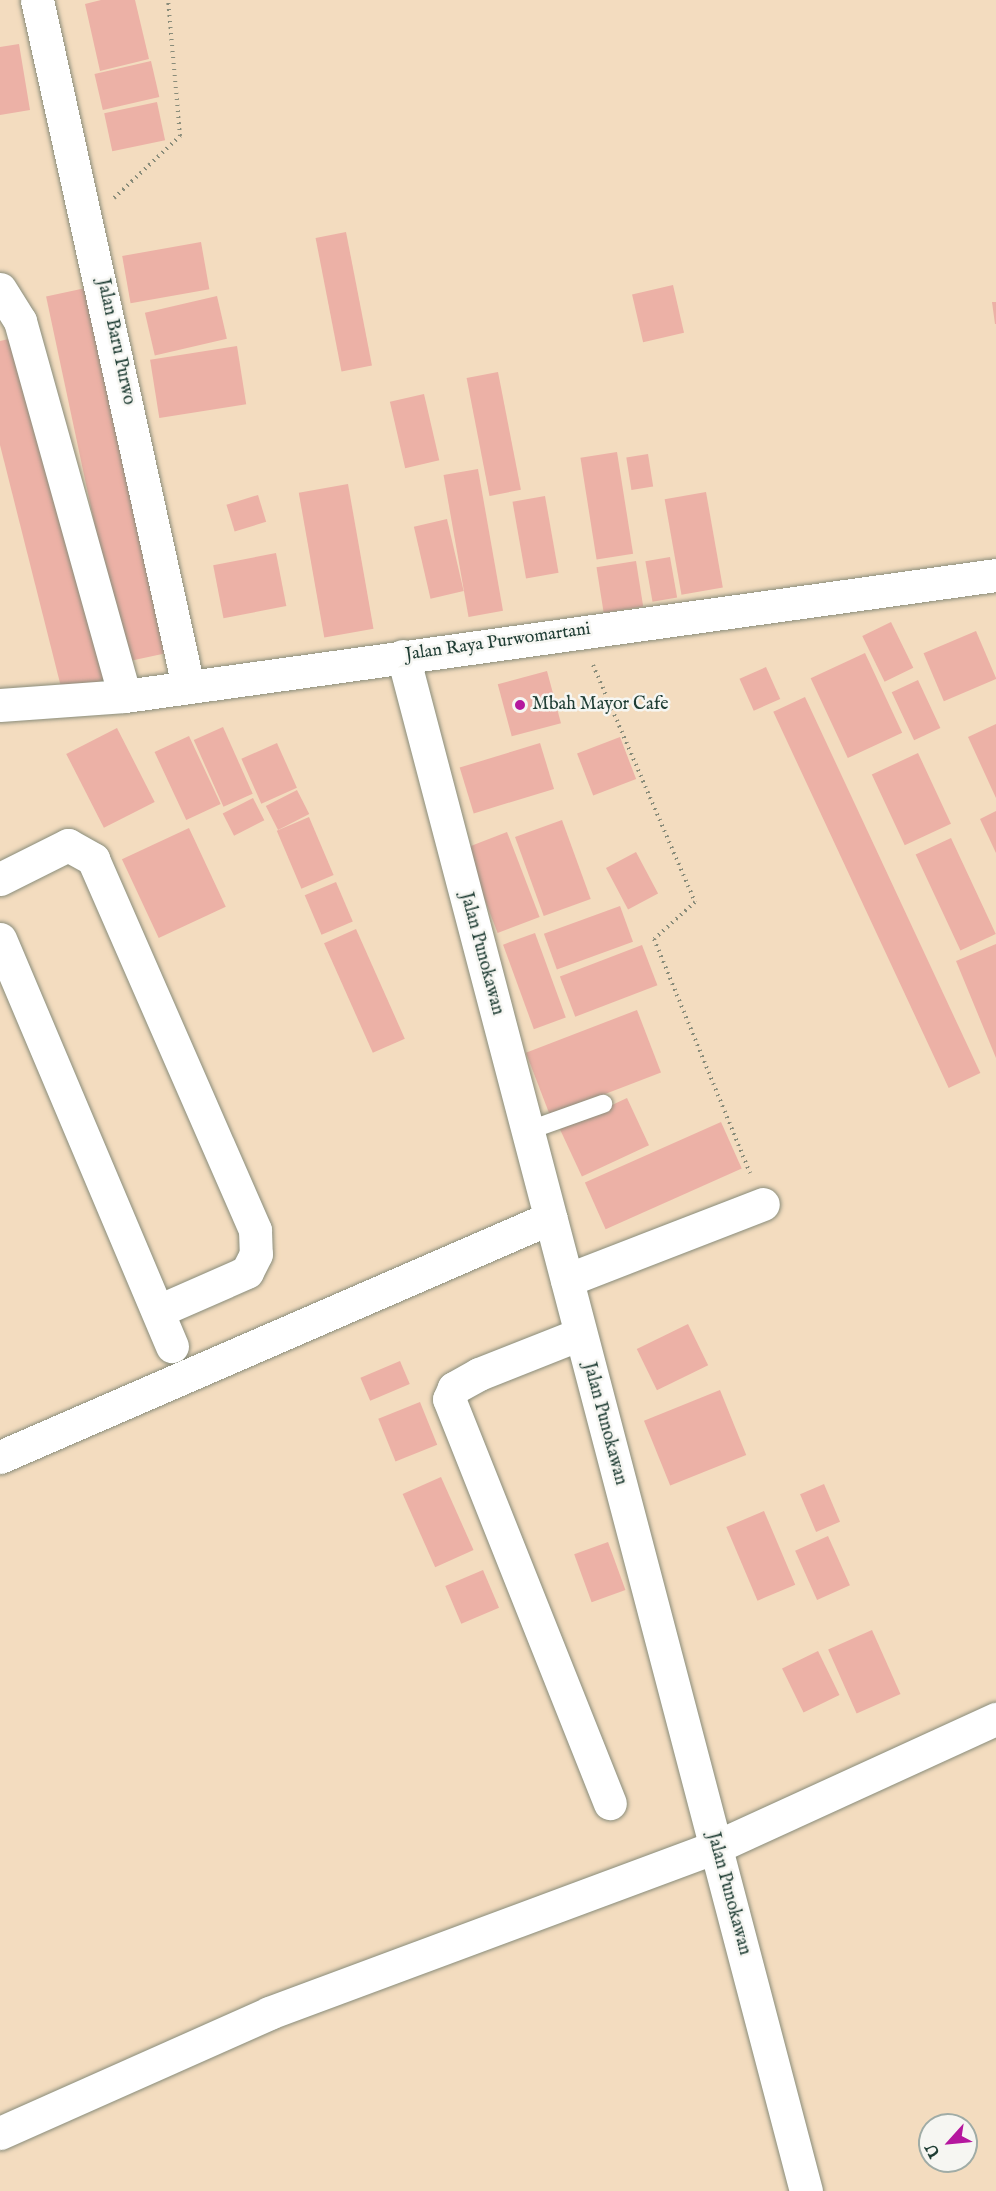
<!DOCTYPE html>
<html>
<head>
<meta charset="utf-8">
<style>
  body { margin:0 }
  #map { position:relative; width:996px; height:2191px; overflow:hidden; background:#f3dcbf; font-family:"IM FELL English",serif }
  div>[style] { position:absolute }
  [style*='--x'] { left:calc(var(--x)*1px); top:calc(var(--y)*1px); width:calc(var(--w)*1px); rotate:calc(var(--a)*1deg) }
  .building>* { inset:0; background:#ecb1a6; transform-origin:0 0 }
  .path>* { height:4px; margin-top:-2px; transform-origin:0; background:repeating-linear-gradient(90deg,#898c7a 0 1.5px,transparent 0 6px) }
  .roads { filter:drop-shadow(0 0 2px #898c7a) drop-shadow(0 0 2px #898c7a) }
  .lane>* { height:18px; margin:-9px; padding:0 9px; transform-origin:9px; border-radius:9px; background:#fff }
  .street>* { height:33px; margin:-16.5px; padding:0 16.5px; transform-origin:16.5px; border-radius:16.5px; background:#fff }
  .secondary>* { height:33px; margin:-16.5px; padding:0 16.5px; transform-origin:16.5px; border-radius:16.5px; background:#fff }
  .dots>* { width:16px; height:16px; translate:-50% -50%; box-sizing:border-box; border:3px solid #f6f6f2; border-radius:50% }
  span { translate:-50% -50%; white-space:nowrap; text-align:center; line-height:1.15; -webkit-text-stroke:5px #f6f6f2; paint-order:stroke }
  .street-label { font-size:18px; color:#1f3d34 }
  .poi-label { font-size:18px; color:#1f3d34 }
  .left { translate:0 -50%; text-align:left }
  .north { position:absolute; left:918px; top:2113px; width:60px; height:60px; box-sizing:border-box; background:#f6f6f2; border:2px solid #a0aca6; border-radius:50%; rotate:243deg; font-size:16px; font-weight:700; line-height:24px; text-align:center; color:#1f3d34 }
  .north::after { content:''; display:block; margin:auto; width:21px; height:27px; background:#b5179e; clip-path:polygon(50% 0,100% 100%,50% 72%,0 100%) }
</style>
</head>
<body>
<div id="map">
  <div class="building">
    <div style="clip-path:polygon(101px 0,135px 0,149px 59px,100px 71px,85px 4px)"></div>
    <div style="clip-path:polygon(19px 44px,30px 110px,0 115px,0 47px)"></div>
    <div style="left:151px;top:61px;width:37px;height:58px;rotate:77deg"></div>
    <div style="left:157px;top:102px;width:39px;height:54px;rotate:78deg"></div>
    <div style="left:346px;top:232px;width:136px;height:31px;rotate:79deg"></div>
    <div style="left:201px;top:242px;width:48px;height:80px;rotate:80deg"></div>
    <div style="left:673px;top:285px;width:49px;height:42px;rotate:77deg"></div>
    <div style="left:95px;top:286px;width:374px;height:50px;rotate:78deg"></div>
    <div style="left:217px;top:296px;width:44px;height:74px;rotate:77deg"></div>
    <div style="clip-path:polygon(992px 302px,996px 302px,996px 324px,995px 324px)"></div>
    <div style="clip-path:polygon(22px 336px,109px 679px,62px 691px,0 445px,0 341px)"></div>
    <div style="left:237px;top:346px;width:59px;height:88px;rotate:81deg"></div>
    <div style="left:498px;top:372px;width:120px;height:32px;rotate:79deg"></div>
    <div style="left:424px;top:394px;width:68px;height:35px;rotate:77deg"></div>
    <div style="left:617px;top:452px;width:103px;height:37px;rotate:81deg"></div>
    <div style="left:648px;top:454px;width:33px;height:22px;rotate:81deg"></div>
    <div style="left:478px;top:469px;width:144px;height:35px;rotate:80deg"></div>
    <div style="left:348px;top:484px;width:147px;height:50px;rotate:80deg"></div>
    <div style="left:706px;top:492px;width:97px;height:42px;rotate:80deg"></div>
    <div style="left:258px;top:495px;width:28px;height:33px;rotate:73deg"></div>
    <div style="left:545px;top:496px;width:78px;height:33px;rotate:80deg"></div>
    <div style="left:447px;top:519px;width:74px;height:34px;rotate:77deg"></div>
    <div style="left:276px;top:553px;width:54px;height:64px;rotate:79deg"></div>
    <div style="left:670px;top:557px;width:41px;height:25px;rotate:80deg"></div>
    <div style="left:636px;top:561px;width:46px;height:40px;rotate:81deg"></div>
    <div style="left:891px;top:622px;width:51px;height:32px;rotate:64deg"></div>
    <div style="left:976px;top:631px;width:52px;height:57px;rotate:67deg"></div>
    <div style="left:865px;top:653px;width:88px;height:60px;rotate:65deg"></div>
    <div style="left:766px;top:667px;width:35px;height:29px;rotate:66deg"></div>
    <div style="left:547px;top:671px;width:54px;height:51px;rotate:75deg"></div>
    <div style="left:918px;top:680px;width:53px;height:29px;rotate:65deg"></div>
    <div style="left:805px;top:697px;width:415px;height:35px;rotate:65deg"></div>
    <div style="clip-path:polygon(996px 724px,996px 798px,968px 737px)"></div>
    <div style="left:223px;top:727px;width:73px;height:32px;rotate:66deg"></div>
    <div style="left:117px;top:728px;width:83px;height:57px;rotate:63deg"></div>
    <div style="left:189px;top:736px;width:75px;height:38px;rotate:65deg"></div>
    <div style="left:620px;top:737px;width:45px;height:46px;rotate:69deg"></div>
    <div style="left:277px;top:743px;width:49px;height:39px;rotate:66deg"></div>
    <div style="left:540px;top:743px;width:48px;height:84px;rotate:73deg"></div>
    <div style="left:918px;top:753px;width:78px;height:51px;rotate:65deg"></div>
    <div style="left:297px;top:790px;width:27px;height:35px;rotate:63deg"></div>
    <div style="left:253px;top:798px;width:25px;height:34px;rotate:63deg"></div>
    <div style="clip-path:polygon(996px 811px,996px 853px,980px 819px)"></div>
    <div style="left:309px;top:817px;width:63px;height:35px;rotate:67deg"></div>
    <div style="left:562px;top:820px;width:84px;height:50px;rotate:70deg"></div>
    <div style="left:189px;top:828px;width:87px;height:74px;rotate:65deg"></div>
    <div style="left:507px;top:832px;width:91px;height:45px;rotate:69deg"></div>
    <div style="left:951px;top:838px;width:106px;height:39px;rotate:65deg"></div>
    <div style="left:636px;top:852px;width:47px;height:34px;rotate:62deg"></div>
    <div style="left:336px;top:882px;width:43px;height:34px;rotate:67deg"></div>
    <div style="left:620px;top:906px;width:38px;height:81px;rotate:70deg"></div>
    <div style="left:356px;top:929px;width:120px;height:35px;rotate:66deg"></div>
    <div style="left:535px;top:933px;width:90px;height:34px;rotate:70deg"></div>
    <div style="clip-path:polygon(996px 944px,996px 1058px,956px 961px)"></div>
    <div style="left:642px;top:945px;width:43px;height:88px;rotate:69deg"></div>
    <div style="left:637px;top:1010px;width:67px;height:119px;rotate:69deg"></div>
    <div style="left:627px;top:1098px;width:52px;height:74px;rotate:65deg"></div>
    <div style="left:721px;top:1122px;width:51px;height:149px;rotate:66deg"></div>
    <div style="left:688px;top:1324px;width:46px;height:57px;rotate:64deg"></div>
    <div style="left:400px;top:1361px;width:25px;height:43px;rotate:67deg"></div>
    <div style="left:720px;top:1390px;width:70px;height:82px;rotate:68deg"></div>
    <div style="left:420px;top:1402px;width:46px;height:45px;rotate:68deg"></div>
    <div style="left:441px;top:1477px;width:80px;height:42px;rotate:66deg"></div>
    <div style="left:824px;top:1484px;width:41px;height:26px;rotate:67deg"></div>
    <div style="left:764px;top:1511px;width:80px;height:41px;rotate:67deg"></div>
    <div style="left:828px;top:1536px;width:54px;height:36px;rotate:66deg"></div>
    <div style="left:608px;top:1542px;width:51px;height:36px;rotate:70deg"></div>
    <div style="left:483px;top:1570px;width:41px;height:41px;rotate:67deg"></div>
    <div style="left:872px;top:1630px;width:70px;height:48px;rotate:66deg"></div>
    <div style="left:818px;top:1651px;width:49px;height:40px;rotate:64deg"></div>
  </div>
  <div class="path">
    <div style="--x:114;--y:198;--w:91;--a:-43.2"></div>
    <div style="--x:180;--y:136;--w:137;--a:-95"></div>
    <div style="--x:593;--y:665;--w:258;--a:66.7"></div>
    <div style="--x:695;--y:902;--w:55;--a:137.9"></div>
    <div style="--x:654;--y:939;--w:253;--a:67.7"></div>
  </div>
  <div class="roads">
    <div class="lane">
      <div style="--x:527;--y:1131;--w:81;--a:-19.6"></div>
    </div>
    <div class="street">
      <div style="--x:37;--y:0;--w:702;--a:77.59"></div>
      <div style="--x:0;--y:289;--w:38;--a:58"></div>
      <div style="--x:20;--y:321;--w:389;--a:74.4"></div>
      <div style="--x:403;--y:656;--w:1587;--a:75.29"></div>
      <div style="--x:0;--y:879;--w:76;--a:-26.6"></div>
      <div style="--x:68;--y:845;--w:29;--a:29"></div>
      <div style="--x:93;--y:859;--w:405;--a:66.4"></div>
      <div style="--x:255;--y:1230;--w:24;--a:88"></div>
      <div style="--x:256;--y:1254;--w:20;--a:117"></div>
      <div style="--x:247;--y:1272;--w:97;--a:156.3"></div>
      <div style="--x:0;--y:939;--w:442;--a:67.1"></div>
      <div style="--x:567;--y:1280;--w:210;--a:-21.2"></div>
      <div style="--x:580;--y:1334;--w:109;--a:158.4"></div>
      <div style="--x:479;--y:1374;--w:29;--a:151"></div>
      <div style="--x:454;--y:1388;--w:12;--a:114"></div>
      <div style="--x:449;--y:1399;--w:435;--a:68.3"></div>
      <div style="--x:0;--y:1457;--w:600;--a:-23.49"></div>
      <div style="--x:0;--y:2133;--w:295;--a:-24"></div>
      <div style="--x:269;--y:2013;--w:477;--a:-20.4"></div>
      <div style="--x:716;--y:1847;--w:308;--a:-24.6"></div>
    </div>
    <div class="secondary">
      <div style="--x:0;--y:705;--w:125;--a:-4.1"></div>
      <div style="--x:125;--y:696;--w:879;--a:-7.91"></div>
    </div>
  </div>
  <div class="dots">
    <div style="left:520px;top:705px;background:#b5179e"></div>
  </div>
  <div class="street-label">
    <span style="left:115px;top:342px;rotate:78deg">Jalan Baru Purwo</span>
    <span style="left:498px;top:643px;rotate:-8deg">Jalan Raya Purwomartani</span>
    <span style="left:481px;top:954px;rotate:75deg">Jalan Punokawan</span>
    <span style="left:604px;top:1424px;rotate:75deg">Jalan Punokawan</span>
    <span style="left:728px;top:1894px;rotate:75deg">Jalan Punokawan</span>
  </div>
  <div class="poi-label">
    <span class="left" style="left:532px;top:705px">Mbah Mayor Cafe</span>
  </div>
  <div class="north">U</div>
</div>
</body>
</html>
